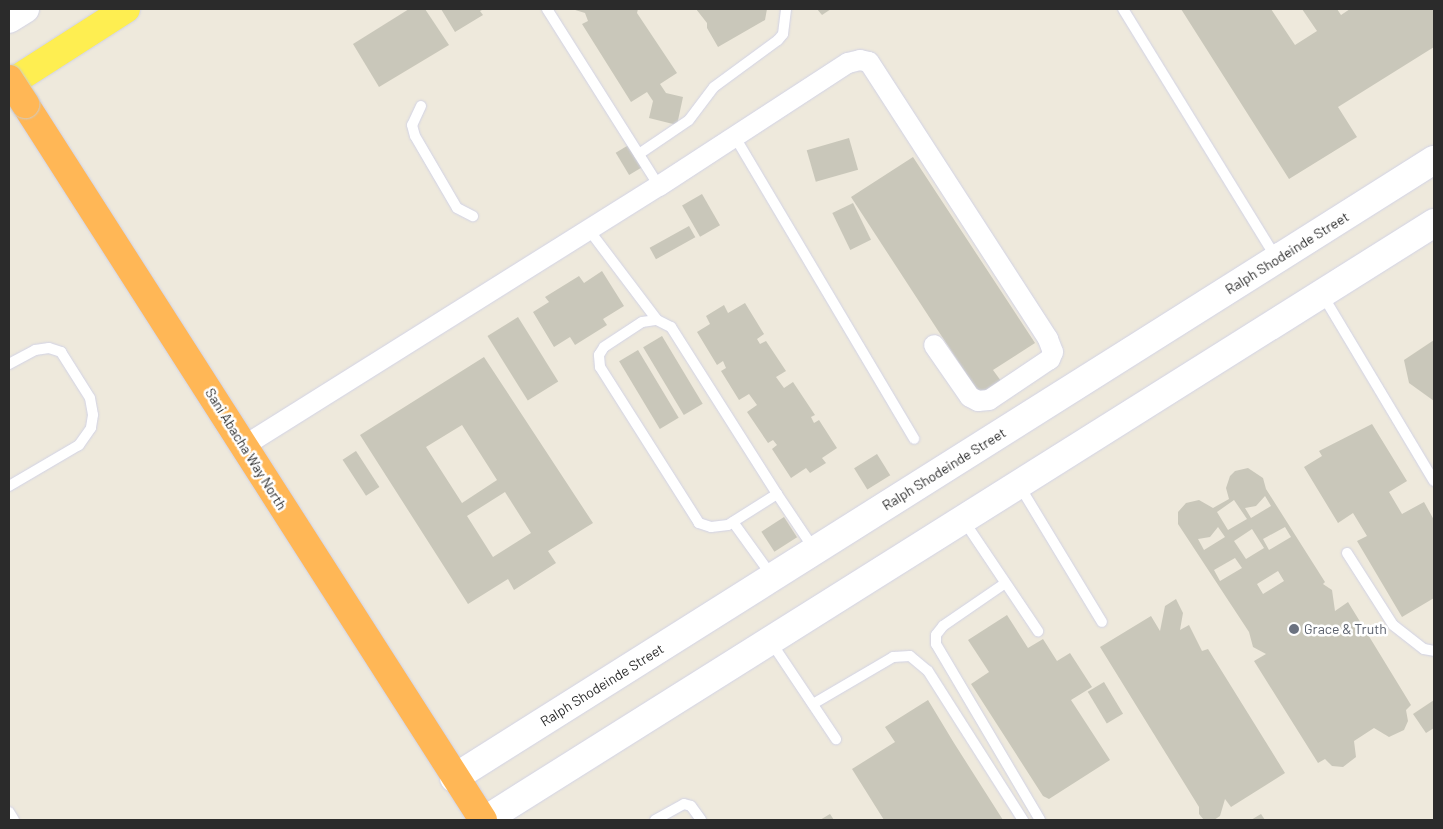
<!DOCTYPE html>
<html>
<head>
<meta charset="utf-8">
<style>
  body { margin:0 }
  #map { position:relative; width:1443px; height:829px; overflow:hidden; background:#eee9dc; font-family:Barlow,sans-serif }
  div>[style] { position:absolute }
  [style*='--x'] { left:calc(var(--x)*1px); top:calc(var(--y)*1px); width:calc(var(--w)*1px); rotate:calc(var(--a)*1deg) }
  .building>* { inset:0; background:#c9c7ba; transform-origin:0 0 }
  .roads { filter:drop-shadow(0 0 1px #d1d2e5) drop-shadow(0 0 1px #d1d2e5) }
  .lane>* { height:10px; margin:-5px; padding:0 5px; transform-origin:5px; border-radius:5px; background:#fff }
  .street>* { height:20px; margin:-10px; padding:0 10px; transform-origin:10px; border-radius:10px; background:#fff }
  .secondary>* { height:28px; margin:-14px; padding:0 14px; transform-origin:14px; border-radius:14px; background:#fff }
  .primary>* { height:28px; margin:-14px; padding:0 14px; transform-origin:14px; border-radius:14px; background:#feee51 }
  .highway>* { height:28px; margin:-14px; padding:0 14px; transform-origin:14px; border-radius:14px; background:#ffb756 }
  .bridges { filter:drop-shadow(0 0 1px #ccc) drop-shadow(0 0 1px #ccc) }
  .highway-bridge>* { height:28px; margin:-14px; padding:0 14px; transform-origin:14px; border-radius:14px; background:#ffb756 }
  .dots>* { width:14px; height:14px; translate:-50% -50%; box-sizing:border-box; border:2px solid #fff; border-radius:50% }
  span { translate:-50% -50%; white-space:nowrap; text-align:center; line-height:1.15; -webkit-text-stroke:5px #fff; paint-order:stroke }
  .street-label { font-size:14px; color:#2b2b2b }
  .worship-label { font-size:14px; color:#5b616d }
  .left { translate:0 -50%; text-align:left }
  .frame { position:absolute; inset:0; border:10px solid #2b2b2b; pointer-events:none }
</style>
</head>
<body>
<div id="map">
  <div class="building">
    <div style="clip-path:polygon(409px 9px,425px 9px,449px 45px,379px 87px,353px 44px)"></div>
    <div style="clip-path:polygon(441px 9px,484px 9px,480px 11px,483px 15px,455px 32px)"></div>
    <div style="clip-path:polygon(572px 9px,638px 9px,637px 13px,677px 73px,660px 84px,666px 93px,683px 97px,677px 125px,649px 118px,653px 101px,647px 92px,631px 102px,582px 24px,588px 21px,585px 13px)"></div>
    <div style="clip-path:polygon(696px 9px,767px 9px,765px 20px,718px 47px,707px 28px,707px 23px)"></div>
    <div style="clip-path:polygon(817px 9px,831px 9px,822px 15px)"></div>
    <div style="clip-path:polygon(1181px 9px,1271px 9px,1295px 45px,1317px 31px,1302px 9px,1337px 9px,1341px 15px,1350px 9px,1434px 9px,1434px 47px,1338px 107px,1357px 137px,1289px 179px)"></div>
    <div style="left:849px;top:138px;width:33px;height:44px;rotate:74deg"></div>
    <div style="left:632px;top:143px;width:26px;height:19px;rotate:59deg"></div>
    <div style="clip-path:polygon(913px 157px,1035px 343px,993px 370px,1001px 381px,980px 395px,851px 197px)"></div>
    <div style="left:702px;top:194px;width:36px;height:23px;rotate:60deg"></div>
    <div style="left:853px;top:203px;width:41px;height:23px;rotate:64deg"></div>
    <div style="left:689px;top:226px;width:13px;height:45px;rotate:61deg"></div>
    <div style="clip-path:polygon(602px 271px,624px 306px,603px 319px,607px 325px,575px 345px,570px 337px,554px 347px,533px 312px,549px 302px,545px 297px,579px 276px,584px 283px)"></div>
    <div style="clip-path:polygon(745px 303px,764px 334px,757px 339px,760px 344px,766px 341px,786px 371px,776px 377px,784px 388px,793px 382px,815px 415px,811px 417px,814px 423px,819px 420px,837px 448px,822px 458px,826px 463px,810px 473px,806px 468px,791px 478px,772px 449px,777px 445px,773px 440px,768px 443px,747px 412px,757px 405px,749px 394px,739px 400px,721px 371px,726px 368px,723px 361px,717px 365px,697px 332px,710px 324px,706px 316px,724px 305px,728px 313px)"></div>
    <div style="left:518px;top:317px;width:76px;height:36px;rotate:58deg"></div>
    <div style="left:662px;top:336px;width:79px;height:22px;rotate:59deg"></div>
    <div style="clip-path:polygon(1434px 340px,1434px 401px,1409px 383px,1404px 360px)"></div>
    <div style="left:638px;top:350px;width:79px;height:22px;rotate:59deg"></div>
    <div style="clip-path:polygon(evenodd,484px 357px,593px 523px,548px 551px,556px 563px,514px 590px,508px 579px,468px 604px,360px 435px,484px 357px,462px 425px,497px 480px,462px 503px,426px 447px,462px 425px,484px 357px,505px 492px,531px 533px,493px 557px,467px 516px,505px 492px)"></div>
    <div style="clip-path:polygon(1372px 424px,1407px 481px,1389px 492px,1402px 514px,1424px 502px,1434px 520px,1434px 598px,1402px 617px,1357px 541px,1367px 536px,1353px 513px,1338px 523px,1304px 467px,1322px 456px,1319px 451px)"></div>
    <div style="left:356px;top:451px;width:43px;height:16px;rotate:57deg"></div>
    <div style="left:877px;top:454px;width:25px;height:27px;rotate:58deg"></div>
    <div style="clip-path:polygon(evenodd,1248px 468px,1263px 478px,1266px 489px,1325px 582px,1323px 584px,1332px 590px,1335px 611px,1348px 602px,1411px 705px,1406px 710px,1408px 721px,1404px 730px,1389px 737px,1374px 728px,1354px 741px,1356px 757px,1343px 767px,1332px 766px,1325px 759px,1318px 763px,1254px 661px,1266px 654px,1253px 647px,1249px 632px,1178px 524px,1178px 512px,1186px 503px,1199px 500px,1213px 508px,1229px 499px,1226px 488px,1230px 476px,1235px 471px,1248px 468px,1265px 496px,1271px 506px,1251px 518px,1245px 508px,1256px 506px,1265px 496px,1248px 468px,1234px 500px,1247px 519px,1228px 530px,1217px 512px,1234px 500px,1248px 468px,1218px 527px,1225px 537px,1204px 550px,1198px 539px,1210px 537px,1218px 527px,1248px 468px,1285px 527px,1291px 537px,1269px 550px,1263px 539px,1285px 527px,1248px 468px,1252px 529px,1264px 548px,1246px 559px,1234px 541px,1252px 529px,1248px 468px,1235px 558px,1242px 568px,1220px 581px,1214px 570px,1235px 558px,1248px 468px,1278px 571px,1284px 581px,1263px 594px,1257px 584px,1278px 571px)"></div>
    <div style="left:784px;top:517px;width:24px;height:27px;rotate:57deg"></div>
    <div style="clip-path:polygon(1176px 599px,1183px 613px,1180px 630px,1189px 625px,1202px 651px,1208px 649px,1285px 773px,1231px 807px,1225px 799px,1220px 816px,1214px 820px,1204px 820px,1199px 814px,1199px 807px,1100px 647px,1151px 616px,1160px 631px,1165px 606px)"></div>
    <div style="clip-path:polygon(1007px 615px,1028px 648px,1043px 639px,1057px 661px,1070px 653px,1092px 687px,1071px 700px,1110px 760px,1049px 799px,1043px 796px,971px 684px,989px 672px,968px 640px)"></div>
    <div style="left:1104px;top:682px;width:37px;height:19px;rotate:59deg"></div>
    <div style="clip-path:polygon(928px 700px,954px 743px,1003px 820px,884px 820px,852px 769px,895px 742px,885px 727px)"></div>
    <div style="clip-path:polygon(1434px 700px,1434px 728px,1426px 733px,1413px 714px)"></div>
    <div style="clip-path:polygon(830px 814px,834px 820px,820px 820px)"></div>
    <div style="clip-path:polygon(1261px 814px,1265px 820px,1251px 820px)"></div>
  </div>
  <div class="roads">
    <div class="lane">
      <div style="--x:547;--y:9;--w:209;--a:57.7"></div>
      <div style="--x:1123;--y:9;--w:292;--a:58.4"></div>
      <div style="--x:421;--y:106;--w:21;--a:115"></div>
      <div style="--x:412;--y:125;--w:11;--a:75"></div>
      <div style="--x:415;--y:136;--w:83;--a:59.7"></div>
      <div style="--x:457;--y:208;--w:18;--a:27"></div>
      <div style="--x:735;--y:137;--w:351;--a:59.3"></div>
      <div style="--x:639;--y:154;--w:60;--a:-34.2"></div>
      <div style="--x:689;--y:120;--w:41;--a:-52.9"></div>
      <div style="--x:714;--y:87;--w:79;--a:-36.3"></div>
      <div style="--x:778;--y:40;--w:8;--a:-50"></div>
      <div style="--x:783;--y:34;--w:25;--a:-83"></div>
      <div style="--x:589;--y:230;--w:113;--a:52.9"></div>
      <div style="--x:1322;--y:294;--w:218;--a:59.1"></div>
      <div style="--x:657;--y:320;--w:16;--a:27"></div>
      <div style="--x:671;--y:327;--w:198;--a:57.6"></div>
      <div style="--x:777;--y:494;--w:58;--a:147.7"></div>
      <div style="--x:728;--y:525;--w:17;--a:173"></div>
      <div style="--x:711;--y:527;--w:13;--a:-162"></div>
      <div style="--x:699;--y:523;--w:185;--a:-122.4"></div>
      <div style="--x:600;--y:367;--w:12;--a:-95"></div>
      <div style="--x:599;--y:355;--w:9;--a:-58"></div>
      <div style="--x:604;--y:347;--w:45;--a:-33.3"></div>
      <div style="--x:642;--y:322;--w:15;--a:-8"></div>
      <div style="--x:9;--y:364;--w:30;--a:-28"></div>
      <div style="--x:35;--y:350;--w:14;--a:-8"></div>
      <div style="--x:49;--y:348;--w:13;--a:18"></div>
      <div style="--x:61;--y:352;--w:54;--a:57.8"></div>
      <div style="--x:90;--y:398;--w:17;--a:80"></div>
      <div style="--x:93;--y:415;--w:13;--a:99"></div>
      <div style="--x:91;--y:428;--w:21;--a:125"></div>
      <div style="--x:79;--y:445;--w:81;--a:149.6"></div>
      <div style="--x:1019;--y:485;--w:160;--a:58.8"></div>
      <div style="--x:777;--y:494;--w:66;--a:56.1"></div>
      <div style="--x:964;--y:521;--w:133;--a:56.1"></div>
      <div style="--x:733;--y:522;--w:67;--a:54.2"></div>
      <div style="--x:1347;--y:553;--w:85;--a:57.4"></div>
      <div style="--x:1393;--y:625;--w:39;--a:38"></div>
      <div style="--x:1424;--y:649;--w:10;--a:11"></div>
      <div style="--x:1004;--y:584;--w:74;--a:145.5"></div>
      <div style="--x:943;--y:626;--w:11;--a:128"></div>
      <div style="--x:936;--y:635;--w:9;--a:90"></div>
      <div style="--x:936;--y:644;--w:204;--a:59.4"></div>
      <div style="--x:771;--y:642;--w:117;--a:56.2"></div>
      <div style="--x:813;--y:704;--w:93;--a:-30.4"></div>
      <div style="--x:893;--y:657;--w:17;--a:-3"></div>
      <div style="--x:910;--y:656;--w:23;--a:40"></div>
      <div style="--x:928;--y:671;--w:177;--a:57.5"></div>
      <div style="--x:9;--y:812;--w:9;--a:58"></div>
      <div style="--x:655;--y:820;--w:33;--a:-29"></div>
      <div style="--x:684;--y:804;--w:7;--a:16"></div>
      <div style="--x:691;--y:806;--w:17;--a:54"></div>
    </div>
    <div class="street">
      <div style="--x:244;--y:446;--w:490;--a:-32.1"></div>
      <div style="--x:659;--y:186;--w:225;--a:-33.1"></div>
      <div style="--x:848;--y:63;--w:12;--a:-14"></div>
      <div style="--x:860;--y:60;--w:9;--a:13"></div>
      <div style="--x:869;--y:62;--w:330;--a:57.1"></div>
      <div style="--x:1048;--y:339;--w:14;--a:69"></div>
      <div style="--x:1053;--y:352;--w:8;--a:113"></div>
      <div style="--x:1050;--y:359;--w:73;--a:146.1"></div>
      <div style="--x:989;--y:400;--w:11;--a:175"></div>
      <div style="--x:978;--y:401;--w:9;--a:-153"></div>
      <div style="--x:970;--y:397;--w:63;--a:-124.7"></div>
    </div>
    <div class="secondary">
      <div style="--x:9;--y:19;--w:19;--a:-32"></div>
      <div style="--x:454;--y:778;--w:1159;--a:-32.24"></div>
      <div style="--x:485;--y:820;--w:1121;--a:-32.17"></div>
    </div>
    <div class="primary">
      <div style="--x:9;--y:84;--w:139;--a:-32.7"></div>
    </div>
    <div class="highway">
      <div style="--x:25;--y:104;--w:850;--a:57.39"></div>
    </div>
  </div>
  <div class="bridges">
    <div class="highway-bridge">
      <div style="--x:9;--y:79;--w:30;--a:57"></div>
    </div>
  </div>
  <div class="dots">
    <div style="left:1294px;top:629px;background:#6b7280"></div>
  </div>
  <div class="street-label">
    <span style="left:1287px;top:253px;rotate:-32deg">Ralph Shodeinde Street</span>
    <span style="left:246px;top:449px;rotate:58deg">Sani Abacha Way North</span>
    <span style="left:944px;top:469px;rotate:-32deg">Ralph Shodeinde Street</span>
    <span style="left:602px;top:685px;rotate:-32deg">Ralph Shodeinde Street</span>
  </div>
  <div class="worship-label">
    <span class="left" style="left:1304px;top:629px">Grace &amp; Truth</span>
  </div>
  <div class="frame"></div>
</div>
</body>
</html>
